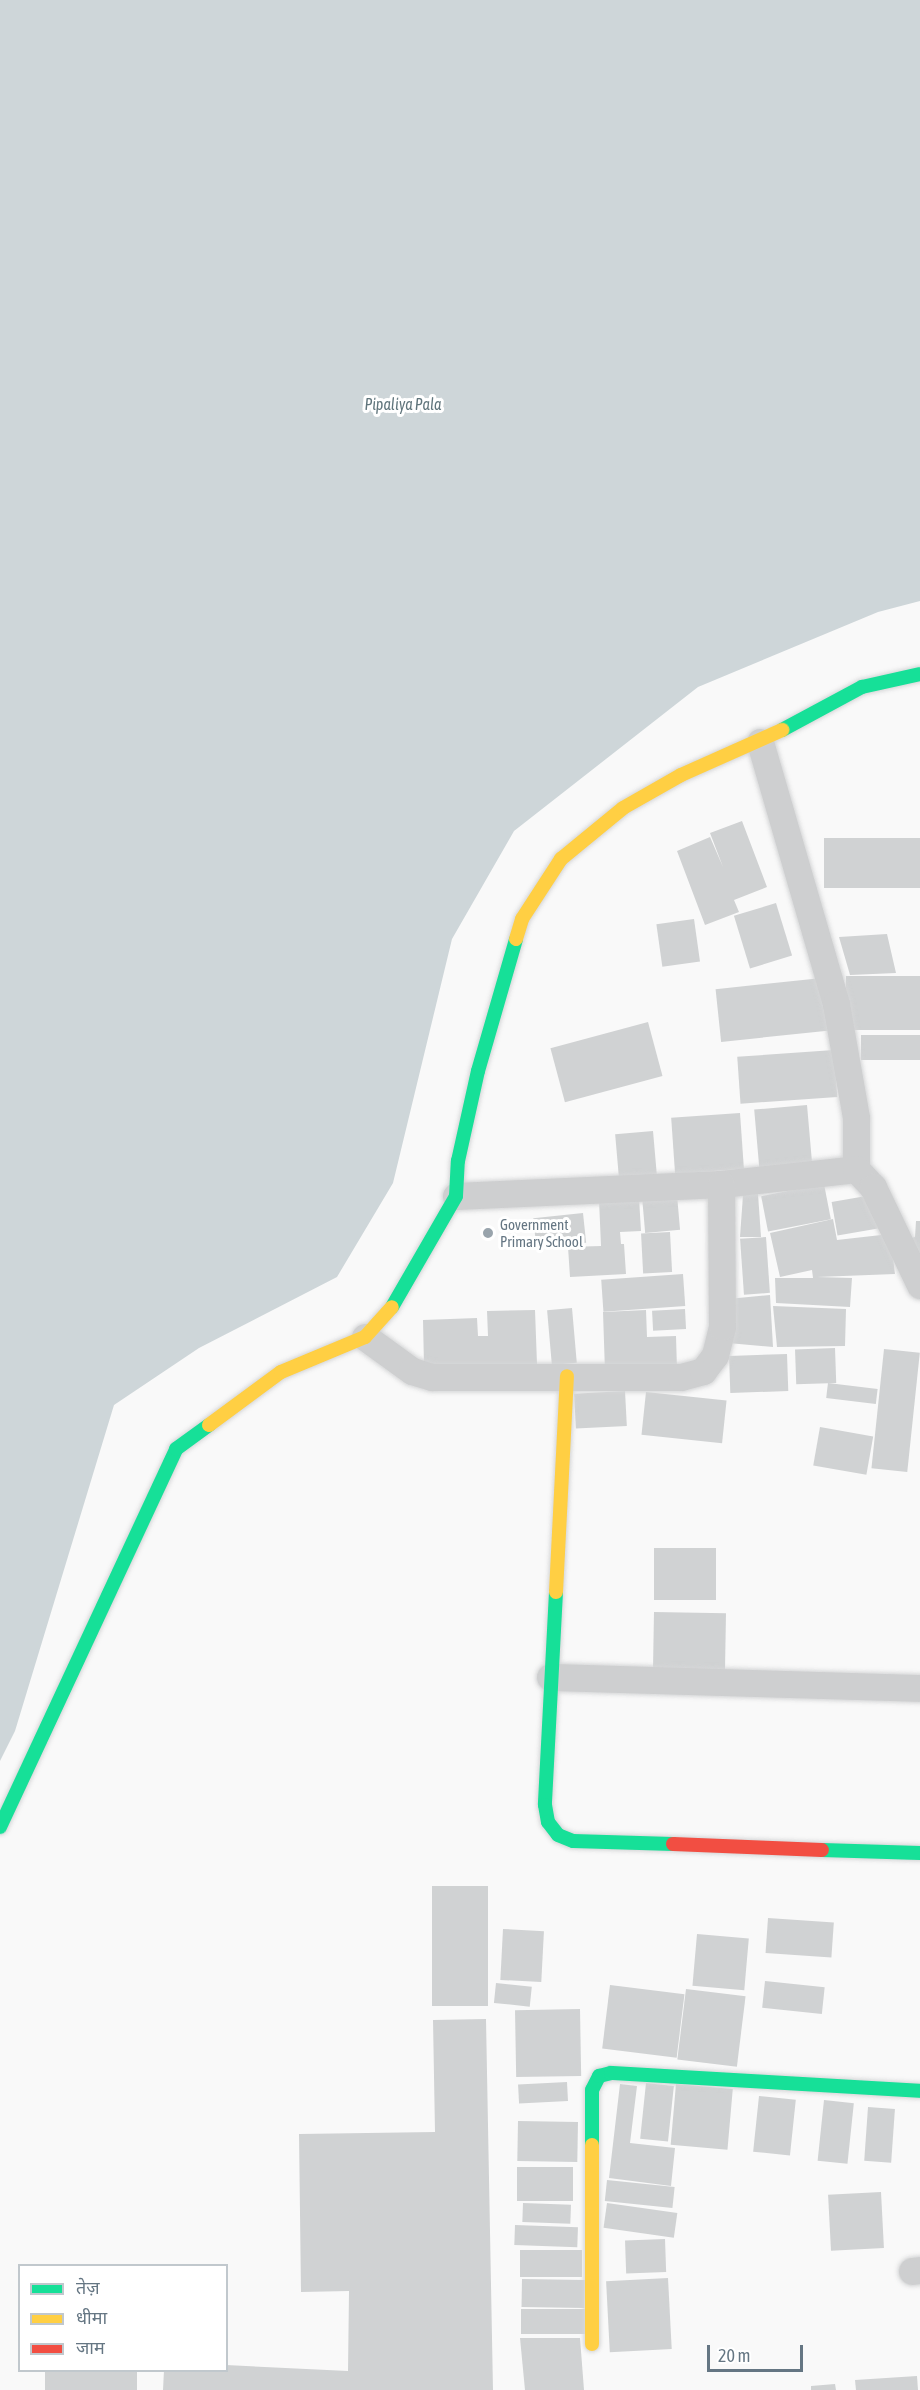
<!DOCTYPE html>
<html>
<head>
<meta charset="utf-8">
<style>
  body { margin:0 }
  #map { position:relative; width:920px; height:2390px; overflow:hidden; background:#f9f9f9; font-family:"Asap Condensed","Noto Sans Devanagari",sans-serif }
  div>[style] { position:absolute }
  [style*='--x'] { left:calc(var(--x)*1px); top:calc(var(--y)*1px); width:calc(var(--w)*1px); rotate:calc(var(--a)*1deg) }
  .water>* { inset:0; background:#ced6d9 }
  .building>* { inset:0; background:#d0d2d3; transform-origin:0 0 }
  .roads { filter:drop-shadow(0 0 2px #d5d6d7) drop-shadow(0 0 2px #d5d6d7) }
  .street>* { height:27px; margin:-13.5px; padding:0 13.5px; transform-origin:13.5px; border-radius:13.5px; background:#cecfd0 }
  .fast>* { height:14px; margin:-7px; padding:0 7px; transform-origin:7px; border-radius:7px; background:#16e098 }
  .slow>* { height:14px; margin:-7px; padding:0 7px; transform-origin:7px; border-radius:7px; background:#ffcf43 }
  .jam>* { height:14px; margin:-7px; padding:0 7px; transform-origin:7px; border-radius:7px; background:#f24e42 }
  .dots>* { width:16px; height:16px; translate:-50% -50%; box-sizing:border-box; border:3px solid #fff; border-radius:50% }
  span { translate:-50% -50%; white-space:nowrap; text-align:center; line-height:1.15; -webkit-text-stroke:6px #fff; paint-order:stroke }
  .poi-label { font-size:15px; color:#657683 }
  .left { translate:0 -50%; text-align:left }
  .water-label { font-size:16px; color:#60757c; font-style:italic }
  .legend { position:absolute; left:18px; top:2264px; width:210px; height:108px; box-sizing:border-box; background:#fff; border:2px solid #c1c8cd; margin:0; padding:8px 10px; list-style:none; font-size:18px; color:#657683 }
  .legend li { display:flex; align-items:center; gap:12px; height:30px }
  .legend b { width:30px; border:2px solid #c1c8cd }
  .scale { position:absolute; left:707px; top:2345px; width:96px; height:27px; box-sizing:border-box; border:3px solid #657683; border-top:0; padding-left:8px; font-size:18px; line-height:21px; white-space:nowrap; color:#657683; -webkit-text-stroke:4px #fff; paint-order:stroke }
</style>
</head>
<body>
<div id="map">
  <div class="water">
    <div style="clip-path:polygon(0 0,920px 0,920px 601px,878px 612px,698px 687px,514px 831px,452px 939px,393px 1183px,337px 1277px,199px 1348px,114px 1405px,15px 1731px,0 1761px)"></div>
  </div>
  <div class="building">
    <div style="clip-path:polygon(742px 821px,767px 887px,734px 900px,739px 912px,705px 925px,677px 851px,710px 837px,723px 867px,710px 833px)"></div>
    <div style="left:920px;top:838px;width:50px;height:96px;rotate:90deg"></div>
    <div style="left:776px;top:903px;width:55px;height:44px;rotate:73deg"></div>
    <div style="left:694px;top:919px;width:43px;height:38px;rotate:82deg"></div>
    <div style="clip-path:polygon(887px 934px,896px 973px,850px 975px,839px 937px)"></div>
    <div style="left:920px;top:976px;width:54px;height:74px;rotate:90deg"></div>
    <div style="left:822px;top:978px;width:53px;height:107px;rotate:84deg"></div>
    <div style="left:648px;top:1022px;width:56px;height:101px;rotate:75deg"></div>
    <div style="left:920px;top:1035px;width:25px;height:59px;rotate:90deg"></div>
    <div style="left:834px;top:1050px;width:47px;height:97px;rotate:86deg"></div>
    <div style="left:807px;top:1105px;width:61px;height:53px;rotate:85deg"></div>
    <div style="left:740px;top:1113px;width:56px;height:69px;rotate:86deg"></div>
    <div style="left:653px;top:1131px;width:44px;height:38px;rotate:85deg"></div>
    <div style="left:824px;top:1184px;width:36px;height:64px;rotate:79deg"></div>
    <div style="clip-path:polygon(758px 1194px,761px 1237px,740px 1237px,743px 1195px)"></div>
    <div style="left:677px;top:1195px;width:35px;height:35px;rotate:85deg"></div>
    <div style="left:872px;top:1195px;width:34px;height:41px;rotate:80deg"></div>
    <div style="clip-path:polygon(639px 1198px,641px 1231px,620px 1232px,621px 1244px,613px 1244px,624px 1244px,626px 1274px,570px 1277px,568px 1247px,601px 1246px,599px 1200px)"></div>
    <div style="left:583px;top:1213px;width:30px;height:50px;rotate:84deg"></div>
    <div style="clip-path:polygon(833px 1219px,837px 1240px,890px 1234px,895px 1274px,817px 1277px,852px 1278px,850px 1307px,776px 1303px,775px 1278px,813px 1278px,812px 1270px,780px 1277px,770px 1233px)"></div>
    <div style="clip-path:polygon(916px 1221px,920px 1221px,920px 1268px,908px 1239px,915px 1237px)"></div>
    <div style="left:670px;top:1232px;width:40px;height:29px;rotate:87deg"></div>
    <div style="left:766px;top:1237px;width:56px;height:26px;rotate:86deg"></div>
    <div style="left:683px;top:1274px;width:32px;height:82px;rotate:86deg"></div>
    <div style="clip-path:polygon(770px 1295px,773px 1347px,728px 1343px,728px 1299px)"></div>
    <div style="clip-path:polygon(773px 1306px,846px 1309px,845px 1346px,777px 1347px)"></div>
    <div style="left:572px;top:1308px;width:55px;height:25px;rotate:85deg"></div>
    <div style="left:685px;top:1309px;width:20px;height:33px;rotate:87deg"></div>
    <div style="clip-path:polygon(535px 1310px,537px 1364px,424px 1366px,423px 1320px,477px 1318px,478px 1336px,488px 1336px,487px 1311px)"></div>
    <div style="clip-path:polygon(646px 1310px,647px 1337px,676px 1336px,677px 1369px,605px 1372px,603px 1312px)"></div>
    <div style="left:835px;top:1348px;width:35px;height:40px;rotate:88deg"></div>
    <div style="left:884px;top:1349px;width:36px;height:120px;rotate:6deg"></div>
    <div style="left:787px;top:1354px;width:37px;height:58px;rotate:88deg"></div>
    <div style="left:828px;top:1383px;width:50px;height:15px;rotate:7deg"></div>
    <div style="left:625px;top:1391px;width:35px;height:51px;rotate:87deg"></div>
    <div style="left:646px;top:1392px;width:81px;height:43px;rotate:6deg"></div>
    <div style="left:820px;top:1427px;width:54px;height:39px;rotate:10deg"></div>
    <div style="left:654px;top:1548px;width:62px;height:52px"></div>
    <div style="left:654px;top:1612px;width:72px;height:63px;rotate:1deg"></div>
    <div style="left:488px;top:1886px;width:120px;height:56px;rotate:90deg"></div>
    <div style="left:768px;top:1918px;width:66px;height:35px;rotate:4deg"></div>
    <div style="left:503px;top:1929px;width:41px;height:51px;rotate:3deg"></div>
    <div style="left:697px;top:1934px;width:52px;height:52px;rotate:5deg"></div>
    <div style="left:765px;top:1981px;width:60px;height:27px;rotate:6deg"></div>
    <div style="left:496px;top:1983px;width:36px;height:20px;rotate:6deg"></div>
    <div style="left:610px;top:1985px;width:75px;height:64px;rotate:7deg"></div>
    <div style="left:686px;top:1989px;width:60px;height:71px;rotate:7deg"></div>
    <div style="left:580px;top:2009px;width:67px;height:65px;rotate:89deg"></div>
    <div style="clip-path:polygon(486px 2019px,493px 2390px,163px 2390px,164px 2370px,226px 2370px,226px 2365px,348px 2371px,349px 2291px,301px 2292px,299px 2134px,435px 2132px,433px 2020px)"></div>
    <div style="left:567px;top:2082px;width:19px;height:49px;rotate:87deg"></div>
    <div style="left:646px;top:2083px;width:28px;height:56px;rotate:6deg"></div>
    <div style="clip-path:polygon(620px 2084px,637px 2086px,630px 2143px,675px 2148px,671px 2186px,609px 2178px)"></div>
    <div style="left:676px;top:2084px;width:57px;height:61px;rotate:5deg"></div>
    <div style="left:759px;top:2096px;width:37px;height:56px;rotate:6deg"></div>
    <div style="left:824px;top:2100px;width:30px;height:61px;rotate:6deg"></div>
    <div style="left:868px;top:2107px;width:27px;height:54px;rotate:4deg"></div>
    <div style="left:518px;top:2121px;width:60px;height:40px;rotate:1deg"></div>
    <div style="left:517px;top:2167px;width:56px;height:34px"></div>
    <div style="left:607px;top:2180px;width:68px;height:21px;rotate:6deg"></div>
    <div style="left:881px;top:2192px;width:56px;height:53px;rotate:87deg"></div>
    <div style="left:523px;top:2203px;width:48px;height:19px;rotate:2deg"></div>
    <div style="left:607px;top:2203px;width:71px;height:25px;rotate:8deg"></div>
    <div style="left:515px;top:2225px;width:63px;height:20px;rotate:2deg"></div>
    <div style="left:665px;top:2239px;width:33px;height:40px;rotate:88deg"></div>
    <div style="left:520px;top:2250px;width:62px;height:27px"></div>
    <div style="left:668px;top:2278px;width:71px;height:62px;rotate:87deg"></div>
    <div style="left:522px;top:2279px;width:63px;height:28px;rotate:1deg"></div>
    <div style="left:521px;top:2309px;width:64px;height:25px"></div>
    <div style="clip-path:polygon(520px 2338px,580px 2338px,584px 2390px,525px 2390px)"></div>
    <div style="left:137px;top:2371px;width:19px;height:92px;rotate:90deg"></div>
    <div style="clip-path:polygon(917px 2376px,918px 2390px,856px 2390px,855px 2380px)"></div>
    <div style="clip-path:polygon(835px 2384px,836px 2390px,811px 2390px,811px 2386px)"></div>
  </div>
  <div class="roads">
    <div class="street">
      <div style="--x:760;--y:742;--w:273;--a:73.8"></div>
      <div style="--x:836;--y:1004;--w:116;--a:80"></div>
      <div style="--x:856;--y:1118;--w:51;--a:90"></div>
      <div style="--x:456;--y:1196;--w:265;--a:-2.6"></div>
      <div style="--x:721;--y:1184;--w:136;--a:-6.3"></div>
      <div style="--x:856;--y:1169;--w:25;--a:47"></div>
      <div style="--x:873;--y:1187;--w:109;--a:64.4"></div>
      <div style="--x:365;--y:1337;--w:58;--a:35.9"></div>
      <div style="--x:412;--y:1371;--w:21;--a:17"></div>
      <div style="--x:432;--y:1377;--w:249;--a:0"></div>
      <div style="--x:681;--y:1377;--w:23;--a:-15"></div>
      <div style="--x:703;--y:1371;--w:20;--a:-53"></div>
      <div style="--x:715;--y:1355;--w:29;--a:-76"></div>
      <div style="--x:722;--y:1327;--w:143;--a:-90.4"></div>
      <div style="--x:550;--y:1677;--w:370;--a:1.7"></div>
      <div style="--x:912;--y:2271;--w:8;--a:-7"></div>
    </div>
    <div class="fast">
      <div style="--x:782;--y:730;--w:91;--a:-28.3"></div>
      <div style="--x:862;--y:687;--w:59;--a:-12.6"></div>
      <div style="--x:392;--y:1307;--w:128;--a:-60"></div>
      <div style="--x:456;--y:1196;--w:35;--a:-87"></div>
      <div style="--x:458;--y:1161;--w:92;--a:-77.5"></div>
      <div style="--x:478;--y:1071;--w:137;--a:-73.9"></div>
      <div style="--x:556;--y:1592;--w:213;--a:93"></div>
      <div style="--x:545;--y:1805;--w:17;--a:80"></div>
      <div style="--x:548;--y:1822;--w:16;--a:52"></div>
      <div style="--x:558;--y:1835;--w:16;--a:22"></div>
      <div style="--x:573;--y:1841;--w:100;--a:1.7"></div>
      <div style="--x:0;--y:1827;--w:417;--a:-65"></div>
      <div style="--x:176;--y:1449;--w:41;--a:-36"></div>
      <div style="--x:822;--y:1850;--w:98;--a:1.8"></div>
      <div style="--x:592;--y:2145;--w:55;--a:-90"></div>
      <div style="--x:592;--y:2090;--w:16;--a:-63"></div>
      <div style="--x:599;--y:2076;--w:12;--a:-14"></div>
      <div style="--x:611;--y:2073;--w:310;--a:3.3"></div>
    </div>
    <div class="slow">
      <div style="--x:516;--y:939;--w:21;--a:-73"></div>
      <div style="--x:522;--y:919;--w:72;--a:-57"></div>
      <div style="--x:561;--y:859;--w:80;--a:-39.4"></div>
      <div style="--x:623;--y:808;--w:67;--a:-29.6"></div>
      <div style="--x:681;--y:775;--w:111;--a:-24"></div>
      <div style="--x:209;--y:1425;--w:89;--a:-36.4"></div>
      <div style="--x:281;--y:1372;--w:91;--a:-22.6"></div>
      <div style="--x:365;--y:1337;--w:40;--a:-48"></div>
      <div style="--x:556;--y:1592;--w:216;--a:-87.1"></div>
      <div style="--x:592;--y:2145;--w:199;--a:90"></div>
    </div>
    <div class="jam">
      <div style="--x:673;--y:1844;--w:149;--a:2.3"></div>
    </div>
  </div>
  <div class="dots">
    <div style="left:488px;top:1233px;background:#99a4ac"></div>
  </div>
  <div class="poi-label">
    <span class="left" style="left:500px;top:1233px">Government<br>Primary School</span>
  </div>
  <div class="water-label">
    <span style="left:403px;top:404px">Pipaliya Pala</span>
  </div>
  <ul class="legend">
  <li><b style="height:8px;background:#16e098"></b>तेज़</li>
  <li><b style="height:8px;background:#ffcf43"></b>धीमा</li>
  <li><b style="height:8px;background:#f24e42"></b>जाम</li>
  </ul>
  <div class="scale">20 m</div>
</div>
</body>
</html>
